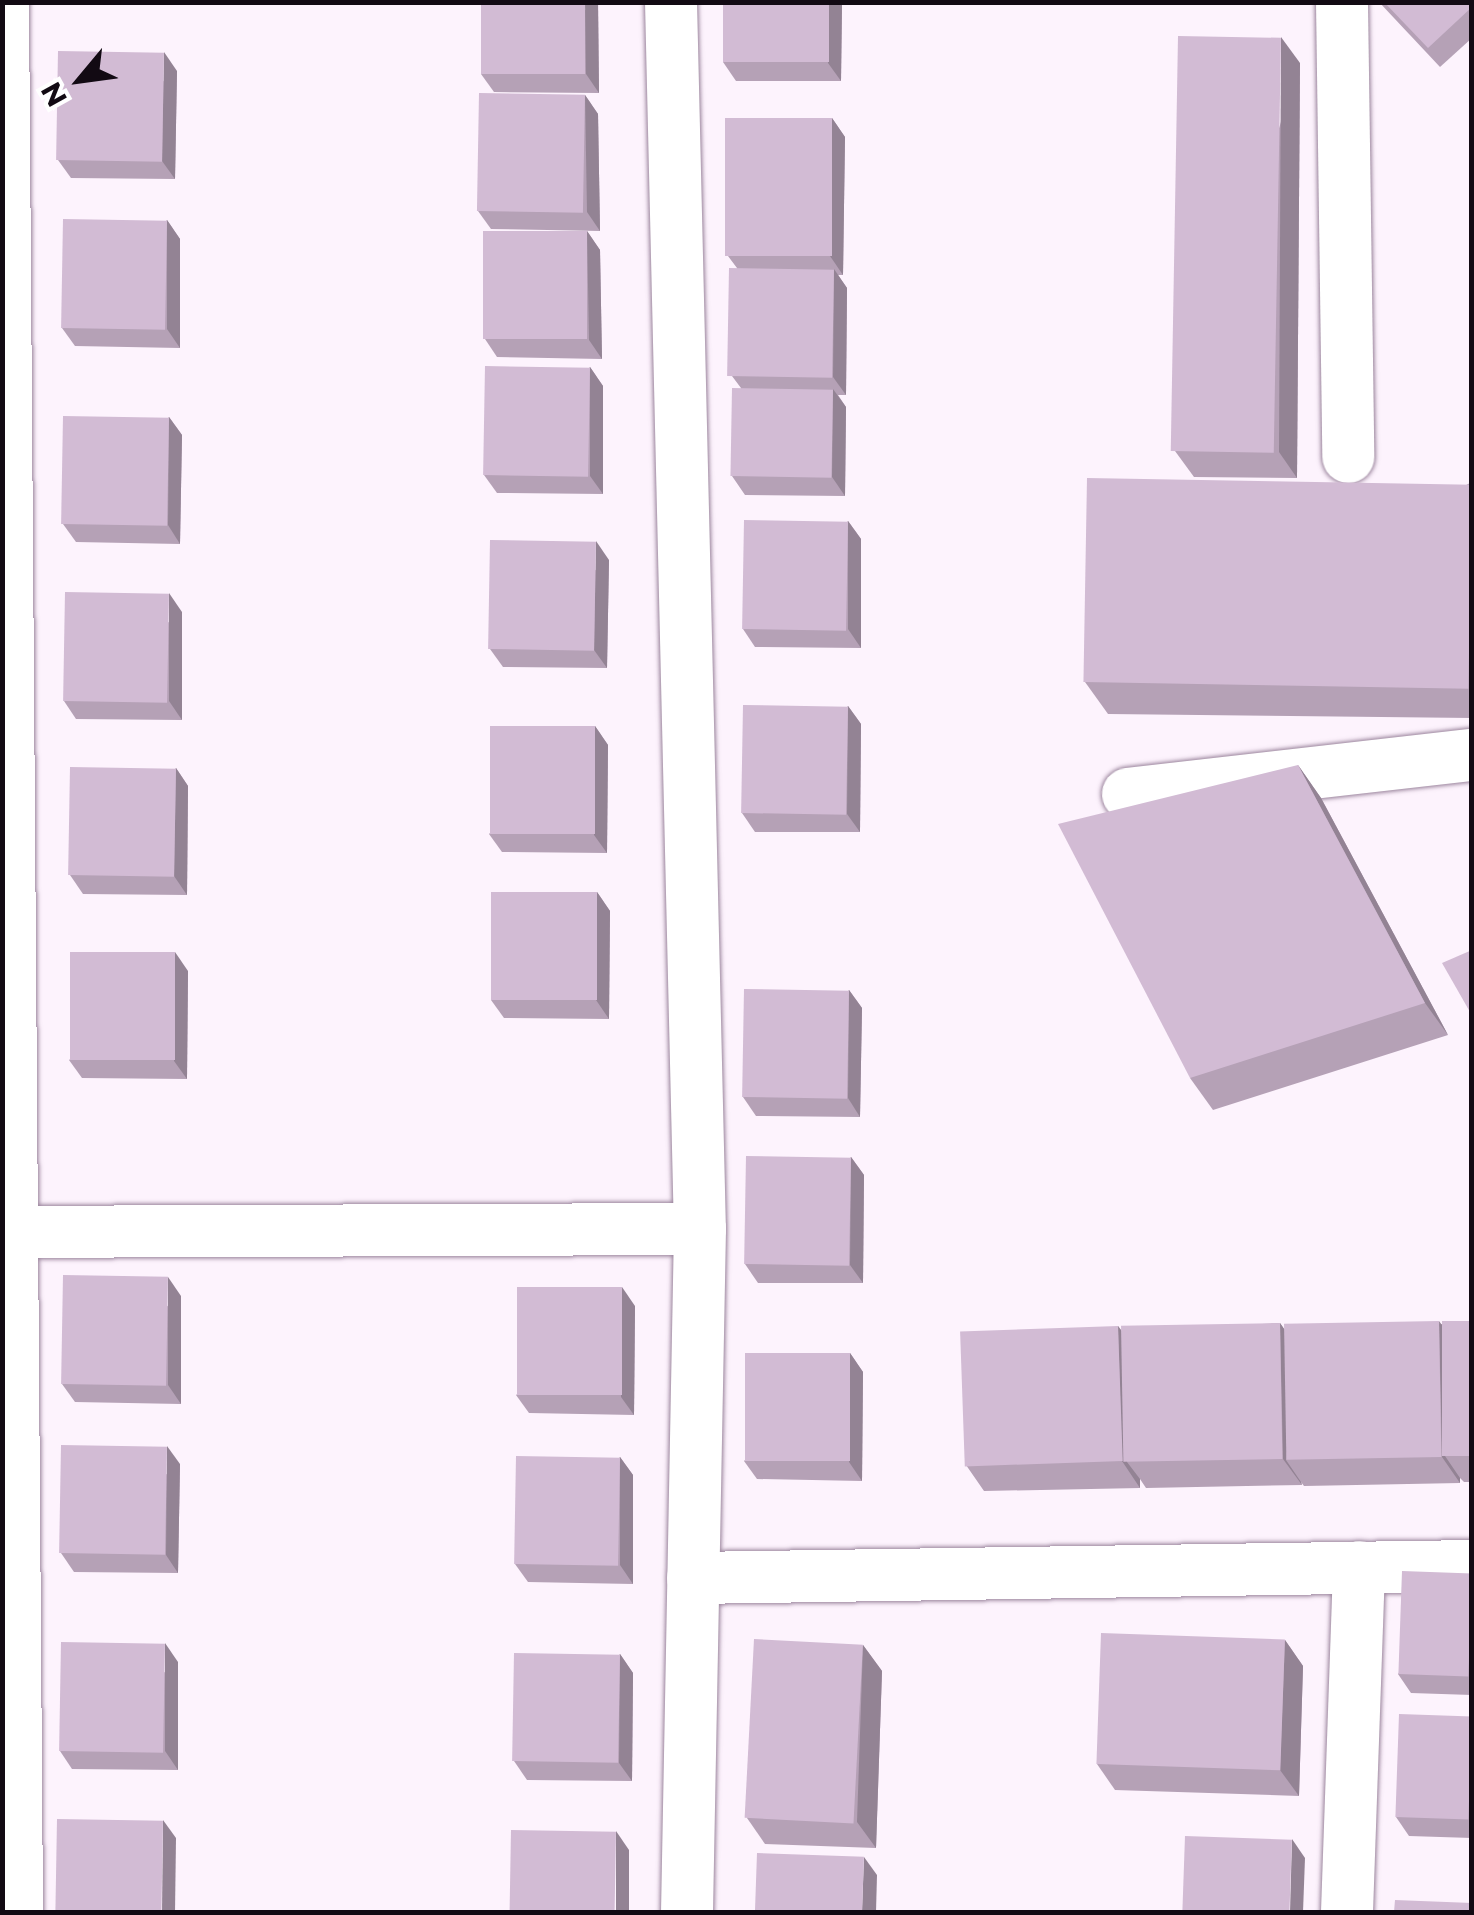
<!DOCTYPE html>
<html>
<head>
<meta charset="utf-8">
<style>
  body { margin:0 }
  #map { position:relative; width:1474px; height:1915px; overflow:hidden; background:#fdf3fd; font-family:Montserrat,sans-serif }
  div>[style] { position:absolute }
  [style*='--x'] { left:calc(var(--x)*1px); top:calc(var(--y)*1px); width:calc(var(--w)*1px); rotate:calc(var(--a)*1deg) }
  .roads { filter:drop-shadow(0 0 2px #9c869e) drop-shadow(0 0 2px #9c869e) }
  .minor>* { height:52px; margin:-26px; padding:0 26px; transform-origin:26px; border-radius:26px; background:#fff }
  .wall>* { inset:0; background:#b5a1b6 }
  .shaded-wall>* { inset:0; background:#938394 }
  .building>* { inset:0; background:#d2bbd4; transform-origin:0 0 }
  span { translate:-50% -50%; white-space:nowrap; text-align:center; line-height:1.15; -webkit-text-stroke:8px #fff; paint-order:stroke }
  .frame { position:absolute; inset:0; border:5px solid #120a13; pointer-events:none }
  .north { position:absolute; left:30px; top:30px; width:100px; height:100px; -webkit-text-stroke:8px #fff; paint-order:stroke; rotate:241deg; font-size:28px; font-weight:700; line-height:40px; text-align:center; color:#120a13 }
  .north::after { content:''; display:block; margin:auto; width:35px; height:45px; background:#120a13; clip-path:polygon(50% 0,100% 100%,50% 72%,0 100%) }
</style>
</head>
<body>
<div id="map">
  <div class="roads">
    <div class="minor">
      <div style="--x:3;--y:2;--w:1910;--a:89.58"></div>
      <div style="--x:671;--y:2;--w:1227;--a:88.65"></div>
      <div style="--x:700;--y:1229;--w:683;--a:91.09"></div>
      <div style="--x:1342;--y:2;--w:455;--a:89.2"></div>
      <div style="--x:1128;--y:794;--w:346;--a:-6.5"></div>
      <div style="--x:2;--y:1232;--w:698;--a:-0.25"></div>
      <div style="--x:693;--y:1578;--w:779;--a:-0.88"></div>
      <div style="--x:1347;--y:1912;--w:345;--a:-88"></div>
    </div>
  </div>
  <div class="wall">
    <div style="clip-path:polygon(598px 2px,599px 93px,494px 92px,481px 74px)"></div>
    <div style="clip-path:polygon(723px 2px,842px 2px,841px 81px,736px 81px,723px 62px)"></div>
    <div style="clip-path:polygon(1379px 2px,1472px 2px,1472px 38px,1440px 67px)"></div>
    <div style="clip-path:polygon(1300px 63px,1297px 478px,1194px 477px,1175px 451px)"></div>
    <div style="clip-path:polygon(177px 71px,175px 179px,71px 178px,58px 160px)"></div>
    <div style="clip-path:polygon(585px 95px,598px 114px,600px 231px,491px 229px,478px 211px)"></div>
    <div style="clip-path:polygon(832px 118px,845px 137px,843px 275px,838px 275px,847px 288px,846px 395px,838px 395px,846px 407px,845px 496px,745px 495px,732px 476px,741px 388px,732px 376px,737px 268px,728px 256px)"></div>
    <div style="clip-path:polygon(167px 220px,180px 239px,180px 348px,75px 346px,62px 328px)"></div>
    <div style="clip-path:polygon(587px 231px,600px 250px,602px 359px,497px 357px,485px 339px)"></div>
    <div style="clip-path:polygon(590px 367px,603px 386px,603px 494px,497px 493px,484px 475px)"></div>
    <div style="clip-path:polygon(169px 417px,182px 435px,180px 544px,76px 542px,63px 524px)"></div>
    <div style="clip-path:polygon(1472px 482px,1472px 718px,1108px 714px,1085px 682px)"></div>
    <div style="clip-path:polygon(848px 521px,861px 539px,861px 648px,755px 647px,743px 629px)"></div>
    <div style="clip-path:polygon(609px 560px,607px 668px,503px 667px,490px 649px)"></div>
    <div style="clip-path:polygon(182px 612px,182px 720px,76px 719px,64px 701px)"></div>
    <div style="clip-path:polygon(848px 706px,861px 724px,860px 832px,755px 832px,742px 813px)"></div>
    <div style="clip-path:polygon(595px 726px,608px 745px,607px 853px,502px 852px,489px 834px)"></div>
    <div style="clip-path:polygon(1298px 765px,1321px 798px,1448px 1035px,1213px 1110px,1190px 1078px)"></div>
    <div style="clip-path:polygon(176px 768px,188px 786px,187px 895px,83px 894px,70px 875px)"></div>
    <div style="clip-path:polygon(597px 892px,610px 911px,609px 1019px,504px 1018px,491px 1000px)"></div>
    <div style="clip-path:polygon(188px 971px,187px 1079px,82px 1078px,69px 1060px)"></div>
    <div style="clip-path:polygon(849px 990px,862px 1008px,860px 1117px,756px 1116px,743px 1097px)"></div>
    <div style="clip-path:polygon(851px 1157px,864px 1175px,863px 1283px,758px 1283px,745px 1264px)"></div>
    <div style="clip-path:polygon(181px 1296px,181px 1404px,75px 1402px,62px 1384px)"></div>
    <div style="clip-path:polygon(635px 1306px,634px 1415px,529px 1413px,516px 1395px)"></div>
    <div style="clip-path:polygon(1472px 1321px,1472px 1482px,1464px 1482px,1460px 1478px,1460px 1483px,1304px 1486px,1301px 1482px,1302px 1485px,1146px 1488px,1140px 1479px,1140px 1488px,984px 1491px,966px 1465px,1118px 1326px,1122px 1331px,1280px 1323px,1284px 1329px,1442px 1324px)"></div>
    <div style="clip-path:polygon(850px 1353px,863px 1372px,862px 1481px,757px 1479px,744px 1461px)"></div>
    <div style="clip-path:polygon(620px 1457px,633px 1475px,633px 1584px,528px 1582px,515px 1564px)"></div>
    <div style="clip-path:polygon(180px 1464px,178px 1573px,74px 1572px,61px 1553px)"></div>
    <div style="clip-path:polygon(1472px 1573px,1472px 1695px,1411px 1693px,1398px 1674px)"></div>
    <div style="clip-path:polygon(1285px 1640px,1303px 1666px,1299px 1796px,1115px 1790px,1097px 1764px)"></div>
    <div style="clip-path:polygon(863px 1645px,882px 1671px,876px 1848px,765px 1844px,747px 1818px)"></div>
    <div style="clip-path:polygon(620px 1654px,633px 1673px,632px 1781px,527px 1780px,514px 1761px)"></div>
    <div style="clip-path:polygon(178px 1662px,178px 1770px,72px 1769px,60px 1751px)"></div>
    <div style="clip-path:polygon(1472px 1716px,1472px 1838px,1409px 1836px,1396px 1817px)"></div>
  </div>
  <div class="shaded-wall">
    <div style="clip-path:polygon(585px 2px,598px 2px,599px 93px,586px 74px)"></div>
    <div style="clip-path:polygon(829px 2px,842px 2px,841px 81px,828px 63px)"></div>
    <div style="clip-path:polygon(1281px 37px,1300px 63px,1297px 478px,1279px 452px)"></div>
    <div style="clip-path:polygon(164px 52px,177px 71px,175px 179px,162px 161px)"></div>
    <div style="clip-path:polygon(585px 95px,598px 114px,600px 231px,587px 212px)"></div>
    <div style="clip-path:polygon(832px 118px,845px 137px,843px 275px,830px 256px)"></div>
    <div style="clip-path:polygon(167px 220px,180px 239px,180px 348px,167px 329px)"></div>
    <div style="clip-path:polygon(587px 231px,600px 250px,602px 359px,589px 340px)"></div>
    <div style="clip-path:polygon(834px 269px,847px 288px,846px 395px,833px 377px)"></div>
    <div style="clip-path:polygon(590px 367px,603px 386px,603px 494px,590px 476px)"></div>
    <div style="clip-path:polygon(833px 389px,846px 407px,845px 496px,832px 477px)"></div>
    <div style="clip-path:polygon(169px 417px,182px 435px,180px 544px,168px 525px)"></div>
    <div style="clip-path:polygon(848px 521px,861px 539px,861px 648px,848px 629px)"></div>
    <div style="clip-path:polygon(596px 541px,609px 560px,607px 668px,594px 650px)"></div>
    <div style="clip-path:polygon(169px 593px,182px 612px,182px 720px,169px 701px)"></div>
    <div style="clip-path:polygon(848px 706px,861px 724px,860px 832px,847px 814px)"></div>
    <div style="clip-path:polygon(595px 726px,608px 745px,607px 853px,594px 835px)"></div>
    <div style="clip-path:polygon(1298px 765px,1321px 798px,1448px 1035px,1425px 1003px)"></div>
    <div style="clip-path:polygon(176px 768px,188px 786px,187px 895px,174px 876px)"></div>
    <div style="clip-path:polygon(597px 892px,610px 911px,609px 1019px,596px 1000px)"></div>
    <div style="clip-path:polygon(175px 952px,188px 971px,187px 1079px,174px 1061px)"></div>
    <div style="clip-path:polygon(849px 990px,862px 1008px,860px 1117px,848px 1098px)"></div>
    <div style="clip-path:polygon(851px 1157px,864px 1175px,863px 1283px,850px 1265px)"></div>
    <div style="clip-path:polygon(168px 1277px,181px 1296px,181px 1404px,168px 1385px)"></div>
    <div style="clip-path:polygon(622px 1287px,635px 1306px,634px 1415px,621px 1397px)"></div>
    <div style="clip-path:polygon(1439px 1321px,1458px 1347px,1445px 1456px,1460px 1478px,1460px 1483px,1442px 1457px)"></div>
    <div style="clip-path:polygon(1280px 1323px,1298px 1349px,1286px 1460px,1301px 1482px,1302px 1485px,1283px 1459px)"></div>
    <div style="clip-path:polygon(1118px 1326px,1136px 1352px,1127px 1462px,1140px 1479px,1140px 1488px,1122px 1461px)"></div>
    <div style="clip-path:polygon(850px 1353px,863px 1372px,862px 1481px,849px 1462px)"></div>
    <div style="clip-path:polygon(167px 1446px,180px 1464px,178px 1573px,166px 1555px)"></div>
    <div style="clip-path:polygon(620px 1457px,633px 1475px,633px 1584px,620px 1565px)"></div>
    <div style="clip-path:polygon(1285px 1640px,1303px 1666px,1299px 1796px,1280px 1770px)"></div>
    <div style="clip-path:polygon(165px 1643px,178px 1662px,178px 1770px,165px 1751px)"></div>
    <div style="clip-path:polygon(863px 1645px,882px 1671px,876px 1848px,857px 1822px)"></div>
    <div style="clip-path:polygon(620px 1654px,633px 1673px,632px 1781px,619px 1763px)"></div>
    <div style="clip-path:polygon(163px 1820px,176px 1838px,175px 1912px,162px 1912px)"></div>
    <div style="clip-path:polygon(616px 1831px,629px 1850px,629px 1912px,616px 1912px)"></div>
    <div style="clip-path:polygon(1292px 1839px,1305px 1858px,1303px 1912px,1290px 1912px)"></div>
    <div style="clip-path:polygon(864px 1857px,877px 1875px,876px 1912px,862px 1912px)"></div>
  </div>
  <div class="building">
    <div style="left:481px;top:2px;width:104px;height:72px"></div>
    <div style="left:723px;top:2px;width:106px;height:60px"></div>
    <div style="clip-path:polygon(1384px 2px,1472px 2px,1472px 7px,1428px 48px)"></div>
    <div style="left:1178px;top:36px;width:103px;height:415px;rotate:1deg"></div>
    <div style="left:58px;top:51px;width:106px;height:109px;rotate:1deg"></div>
    <div style="left:479px;top:93px;width:106px;height:118px;rotate:1deg"></div>
    <div style="left:725px;top:118px;width:107px;height:138px"></div>
    <div style="left:63px;top:219px;width:104px;height:109px;rotate:1deg"></div>
    <div style="left:483px;top:231px;width:104px;height:108px"></div>
    <div style="left:729px;top:268px;width:105px;height:108px;rotate:1deg"></div>
    <div style="left:485px;top:366px;width:105px;height:109px;rotate:1deg"></div>
    <div style="left:732px;top:388px;width:101px;height:88px;rotate:1deg"></div>
    <div style="left:63px;top:416px;width:106px;height:108px;rotate:1deg"></div>
    <div style="left:1087px;top:478px;width:385px;height:204px;rotate:1deg"></div>
    <div style="left:744px;top:520px;width:104px;height:109px;rotate:1deg"></div>
    <div style="left:490px;top:540px;width:106px;height:109px;rotate:1deg"></div>
    <div style="left:65px;top:592px;width:104px;height:109px;rotate:1deg"></div>
    <div style="left:743px;top:705px;width:105px;height:108px;rotate:1deg"></div>
    <div style="left:490px;top:726px;width:105px;height:108px"></div>
    <div style="clip-path:polygon(1298px 765px,1425px 1003px,1190px 1078px,1058px 824px)"></div>
    <div style="left:70px;top:767px;width:106px;height:108px;rotate:1deg"></div>
    <div style="left:491px;top:892px;width:106px;height:108px"></div>
    <div style="clip-path:polygon(1472px 950px,1472px 1012px,1470px 1012px,1442px 963px)"></div>
    <div style="left:70px;top:952px;width:105px;height:108px"></div>
    <div style="left:744px;top:989px;width:105px;height:108px;rotate:1deg"></div>
    <div style="left:746px;top:1156px;width:105px;height:108px;rotate:1deg"></div>
    <div style="left:63px;top:1275px;width:105px;height:109px;rotate:1deg"></div>
    <div style="left:517px;top:1287px;width:105px;height:108px"></div>
    <div style="left:1439px;top:1321px;width:136px;height:155px;rotate:89deg"></div>
    <div style="left:1442px;top:1321px;width:30px;height:135px"></div>
    <div style="left:1280px;top:1323px;width:136px;height:159px;rotate:89deg"></div>
    <div style="left:1118px;top:1326px;width:135px;height:158px;rotate:88deg"></div>
    <div style="left:745px;top:1353px;width:105px;height:108px"></div>
    <div style="left:61px;top:1445px;width:106px;height:108px;rotate:1deg"></div>
    <div style="left:516px;top:1456px;width:104px;height:108px;rotate:1deg"></div>
    <div style="left:1402px;top:1571px;width:70px;height:103px;rotate:2deg"></div>
    <div style="left:1101px;top:1633px;width:184px;height:131px;rotate:2deg"></div>
    <div style="left:754px;top:1639px;width:109px;height:179px;rotate:3deg"></div>
    <div style="left:61px;top:1642px;width:104px;height:109px;rotate:1deg"></div>
    <div style="left:514px;top:1653px;width:106px;height:108px;rotate:1deg"></div>
    <div style="left:1399px;top:1714px;width:73px;height:103px;rotate:2deg"></div>
    <div style="left:57px;top:1819px;width:106px;height:93px;rotate:1deg"></div>
    <div style="left:511px;top:1830px;width:105px;height:82px;rotate:1deg"></div>
    <div style="left:1185px;top:1836px;width:107px;height:76px;rotate:2deg"></div>
    <div style="left:757px;top:1853px;width:107px;height:59px;rotate:2deg"></div>
    <div style="clip-path:polygon(1395px 1900px,1472px 1903px,1472px 1912px,1394px 1912px)"></div>
  </div>
  <div class="frame"></div>
  <div class="north">N</div>
</div>
</body>
</html>
